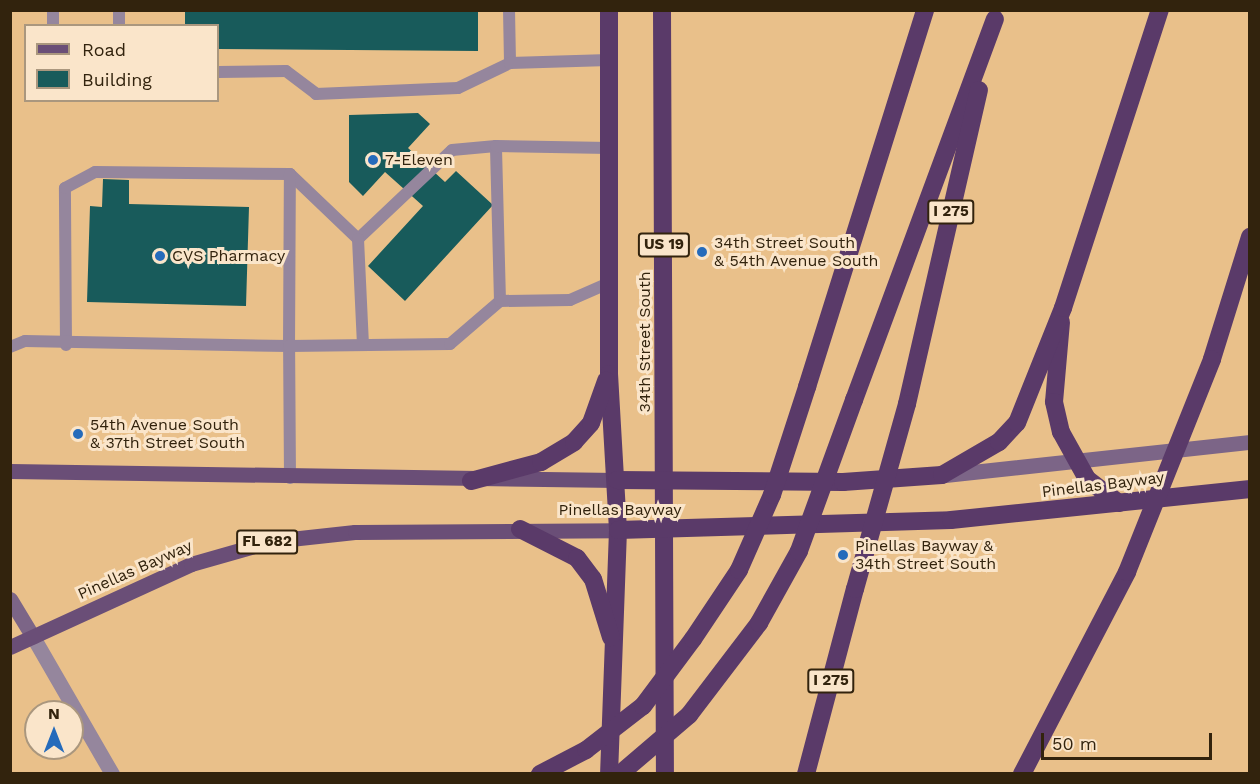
<!DOCTYPE html>
<html>
<head>
<meta charset="utf-8">
<style>
  body { margin:0 }
  #map { position:relative; width:1260px; height:784px; overflow:hidden; background:#e9c08a; font-family:"Work Sans",sans-serif }
  div>[style] { position:absolute }
  [style*='--x'] { left:calc(var(--x)*1px); top:calc(var(--y)*1px); width:calc(var(--w)*1px); rotate:calc(var(--a)*1deg) }
  .building>* { inset:0; background:#185b5b }
  .lane>* { height:12px; margin:-6px; padding:0 6px; transform-origin:6px; border-radius:6px; background:#95869d }
  .street>* { height:15px; margin:-7.5px; padding:0 7.5px; transform-origin:7.5px; border-radius:7.5px; background:#95869d }
  .secondary>* { height:15px; margin:-7.5px; padding:0 7.5px; transform-origin:7.5px; border-radius:7.5px; background:#7c6587 }
  .primary>* { height:15px; margin:-7.5px; padding:0 7.5px; transform-origin:7.5px; border-radius:7.5px; background:#6a4e77 }
  .highway>* { height:18px; margin:-9px; padding:0 9px; transform-origin:9px; border-radius:9px; background:#5a3a69 }
  .highway-bridge>* { height:18px; margin:-9px; padding:0 9px; transform-origin:9px; border-radius:9px; background:#5a3a69 }
  .dots>* { width:16px; height:16px; translate:-50% -50%; box-sizing:border-box; border:3px solid #fae5ca; border-radius:50% }
  span { translate:-50% -50%; white-space:nowrap; text-align:center; line-height:1.15; -webkit-text-stroke:6px #fae5ca; paint-order:stroke }
  .shield-label span { padding:2px 4px; background:#fae5ca; border:2px solid; border-radius:4px; -webkit-text-stroke-width:0 }
  .shield-label { font-size:15px; color:#32230d; font-weight:700 }
  .poi-label { font-size:16px; color:#32230d }
  .left { translate:0 -50%; text-align:left }
  .street-label { font-size:16px; color:#32230d }
  .frame { position:absolute; inset:0; border:12px solid #32230d; pointer-events:none }
  .legend { position:absolute; left:24px; top:24px; width:195px; height:78px; box-sizing:border-box; background:#fae5ca; border:2px solid #aa977e; margin:0; padding:8px 10px; list-style:none; font-size:18px; color:#32230d }
  .legend li { display:flex; align-items:center; gap:12px; height:30px }
  .legend b { width:30px; border:2px solid #aa977e }
  .north { position:absolute; left:24px; top:700px; width:60px; height:60px; box-sizing:border-box; background:#fae5ca; border:2px solid #aa977e; border-radius:50%; rotate:0deg; font-size:16px; font-weight:700; line-height:24px; text-align:center; color:#32230d }
  .north::after { content:''; display:block; margin:auto; width:21px; height:27px; background:#256bbb; clip-path:polygon(50% 0,100% 100%,50% 72%,0 100%) }
  .scale { position:absolute; left:1041px; top:733px; width:171px; height:27px; box-sizing:border-box; border:3px solid #32230d; border-top:0; padding-left:8px; font-size:18px; line-height:21px; white-space:nowrap; color:#32230d; -webkit-text-stroke:4px #fae5ca; paint-order:stroke }
</style>
</head>
<body>
<div id="map">
  <div class="building">
    <div style="clip-path:polygon(185px 10px,478px 10px,478px 51px,218px 49px,218px 26px,185px 26px)"></div>
    <div style="clip-path:polygon(418px 113px,430px 124px,408px 148px,445px 182px,456px 171px,493px 205px,405px 301px,368px 266px,423px 206px,385px 172px,363px 196px,349px 182px,349px 115px)"></div>
    <div style="clip-path:polygon(103px 179px,129px 180px,129px 204px,249px 207px,246px 306px,87px 302px,90px 206px,102px 207px)"></div>
  </div>
  <div class="lane">
    <div style="--x:119;--y:10;--w:16;--a:90"></div>
    <div style="--x:509;--y:10;--w:53;--a:88.9"></div>
    <div style="--x:53;--y:26;--w:16;--a:-90"></div>
    <div style="--x:218;--y:72;--w:68;--a:-0.8"></div>
    <div style="--x:286;--y:71;--w:38;--a:37"></div>
    <div style="--x:316;--y:94;--w:142;--a:-2.4"></div>
    <div style="--x:458;--y:88;--w:58;--a:-25.7"></div>
    <div style="--x:510;--y:63;--w:99;--a:-1.7"></div>
    <div style="--x:358;--y:239;--w:129;--a:-43.4"></div>
    <div style="--x:452;--y:150;--w:44;--a:-5.2"></div>
    <div style="--x:500;--y:301;--w:155;--a:-91.5"></div>
    <div style="--x:496;--y:146;--w:113;--a:1"></div>
    <div style="--x:66;--y:345;--w:157;--a:-90.4"></div>
    <div style="--x:65;--y:188;--w:34;--a:-28"></div>
    <div style="--x:95;--y:172;--w:195;--a:0.6"></div>
    <div style="--x:290;--y:174;--w:94;--a:43.7"></div>
    <div style="--x:358;--y:239;--w:105;--a:87.3"></div>
    <div style="--x:10;--y:347;--w:16;--a:-22"></div>
    <div style="--x:25;--y:341;--w:264;--a:1.1"></div>
    <div style="--x:289;--y:346;--w:172;--a:-89.7"></div>
    <div style="--x:290;--y:478;--w:132;--a:-90.4"></div>
    <div style="--x:289;--y:346;--w:161;--a:-0.7"></div>
    <div style="--x:450;--y:344;--w:66;--a:-40.7"></div>
    <div style="--x:500;--y:301;--w:70;--a:-0.8"></div>
    <div style="--x:570;--y:300;--w:43;--a:-23.6"></div>
  </div>
  <div class="street">
    <div style="--x:33;--y:637;--w:158;--a:60"></div>
  </div>
  <div class="secondary">
    <div style="--x:945;--y:475;--w:307;--a:-6.2"></div>
    <div style="--x:10;--y:599;--w:44;--a:58.8"></div>
  </div>
  <div class="primary">
    <div style="--x:10;--y:471;--w:607;--a:0.85"></div>
    <div style="--x:10;--y:647;--w:199;--a:-24.6"></div>
    <div style="--x:191;--y:564;--w:84;--a:-15.9"></div>
    <div style="--x:272;--y:541;--w:83;--a:-6.2"></div>
    <div style="--x:355;--y:532;--w:263;--a:-0.4"></div>
  </div>
  <div class="highway">
    <div style="--x:609;--y:10;--w:364;--a:90"></div>
    <div style="--x:609;--y:374;--w:156;--a:86.7"></div>
    <div style="--x:618;--y:530;--w:244;--a:92.1"></div>
    <div style="--x:662;--y:10;--w:764;--a:89.78"></div>
    <div style="--x:1061;--y:322;--w:80;--a:95"></div>
    <div style="--x:1054;--y:402;--w:31;--a:77"></div>
    <div style="--x:1061;--y:432;--w:54;--a:61"></div>
    <div style="--x:1087;--y:479;--w:40;--a:37"></div>
    <div style="--x:1212;--y:359;--w:128;--a:-72.7"></div>
    <div style="--x:807;--y:387;--w:395;--a:-72.6"></div>
    <div style="--x:854;--y:400;--w:406;--a:-69.7"></div>
    <div style="--x:907;--y:404;--w:322;--a:-77.1"></div>
    <div style="--x:617;--y:480;--w:226;--a:0.5"></div>
    <div style="--x:843;--y:482;--w:99;--a:-4"></div>
    <div style="--x:942;--y:475;--w:66;--a:-30.1"></div>
    <div style="--x:999;--y:442;--w:26;--a:-47"></div>
    <div style="--x:1017;--y:423;--w:124;--a:-68.2"></div>
    <div style="--x:1063;--y:308;--w:313;--a:-72"></div>
    <div style="--x:471;--y:481;--w:73;--a:-15.2"></div>
    <div style="--x:541;--y:462;--w:39;--a:-31"></div>
    <div style="--x:574;--y:442;--w:25;--a:-48"></div>
    <div style="--x:591;--y:423;--w:45;--a:-70.3"></div>
    <div style="--x:520;--y:529;--w:64;--a:27"></div>
    <div style="--x:577;--y:558;--w:26;--a:53"></div>
    <div style="--x:593;--y:579;--w:61;--a:72.8"></div>
    <div style="--x:618;--y:530;--w:333;--a:-1.7"></div>
    <div style="--x:951;--y:520;--w:301;--a:-5.9"></div>
    <div style="--x:806;--y:774;--w:191;--a:-75.2"></div>
    <div style="--x:1022;--y:774;--w:228;--a:-62.5"></div>
  </div>
  <div class="highway-bridge">
    <div style="--x:1127;--y:572;--w:229;--a:-68.2"></div>
    <div style="--x:855;--y:589;--w:192;--a:-74.3"></div>
    <div style="--x:540;--y:774;--w:52;--a:-27.6"></div>
    <div style="--x:586;--y:750;--w:72;--a:-37.7"></div>
    <div style="--x:643;--y:706;--w:84;--a:-53.3"></div>
    <div style="--x:693;--y:639;--w:83;--a:-56.3"></div>
    <div style="--x:739;--y:570;--w:82;--a:-66.3"></div>
    <div style="--x:772;--y:495;--w:114;--a:-72"></div>
    <div style="--x:620;--y:774;--w:91;--a:-40.5"></div>
    <div style="--x:689;--y:715;--w:116;--a:-52.7"></div>
    <div style="--x:759;--y:623;--w:82;--a:-60.9"></div>
    <div style="--x:799;--y:551;--w:161;--a:-70"></div>
  </div>
  <div class="dots">
    <div style="left:373px;top:160px;background:#256bbb"></div>
    <div style="left:702px;top:252px;background:#256bbb"></div>
    <div style="left:160px;top:256px;background:#256bbb"></div>
    <div style="left:78px;top:434px;background:#256bbb"></div>
    <div style="left:843px;top:555px;background:#256bbb"></div>
  </div>
  <div class="shield-label">
    <span style="left:951px;top:212px">I 275</span>
    <span style="left:664px;top:245px">US 19</span>
    <span style="left:267px;top:542px">FL 682</span>
    <span style="left:831px;top:681px">I 275</span>
  </div>
  <div class="poi-label">
    <span class="left" style="left:385px;top:160px">7-Eleven</span>
    <span class="left" style="left:714px;top:252px">34th Street South<br>&amp; 54th Avenue South</span>
    <span class="left" style="left:172px;top:256px">CVS Pharmacy</span>
    <span class="left" style="left:90px;top:434px">54th Avenue South<br>&amp; 37th Street South</span>
    <span class="left" style="left:855px;top:555px">Pinellas Bayway &amp;<br>34th Street South</span>
  </div>
  <div class="street-label">
    <span style="left:645px;top:342px;rotate:-90deg">34th Street South</span>
    <span style="left:1103px;top:485px;rotate:-7deg">Pinellas Bayway</span>
    <span style="left:620px;top:510px">Pinellas Bayway</span>
    <span style="left:135px;top:570px;rotate:-24deg">Pinellas Bayway</span>
  </div>
  <div class="frame"></div>
  <ul class="legend">
  <li><b style="height:8px;background:#6a4e77"></b>Road</li>
  <li><b style="height:16px;background:#185b5b"></b>Building</li>
  </ul>
  <div class="north">N</div>
  <div class="scale">50 m</div>
</div>
</body>
</html>
